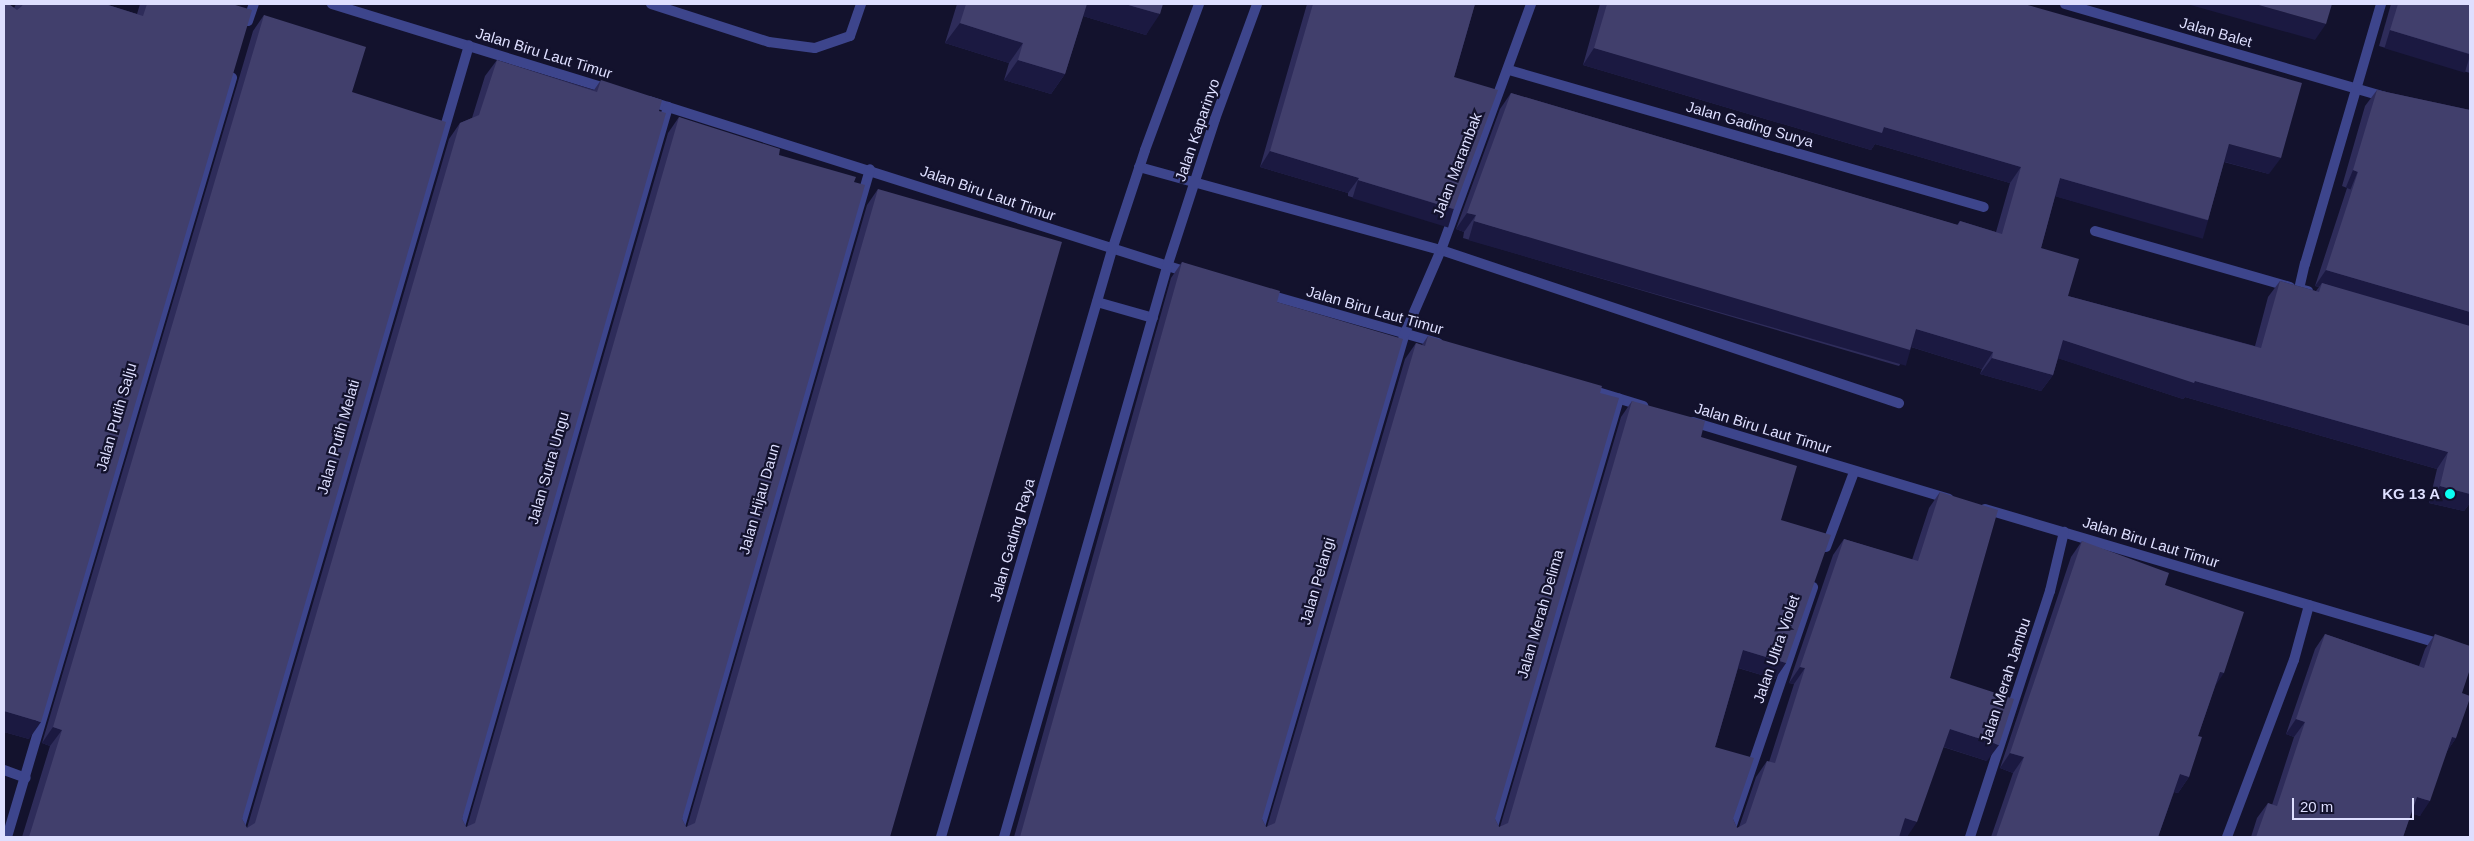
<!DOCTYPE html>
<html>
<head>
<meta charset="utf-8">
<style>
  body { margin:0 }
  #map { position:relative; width:2474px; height:841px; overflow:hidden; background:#13122d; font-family:Helvetica,sans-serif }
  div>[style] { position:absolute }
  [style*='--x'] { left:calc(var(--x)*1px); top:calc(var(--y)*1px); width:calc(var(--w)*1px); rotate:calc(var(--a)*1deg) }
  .street>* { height:10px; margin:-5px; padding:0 5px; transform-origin:5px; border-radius:5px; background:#3d458c }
  .wall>* { inset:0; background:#2e2c5a }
  .shaded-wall>* { inset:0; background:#1b1941; transform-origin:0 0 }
  .building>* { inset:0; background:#413f6c }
  .dots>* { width:14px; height:14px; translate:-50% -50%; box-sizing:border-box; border:2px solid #13122d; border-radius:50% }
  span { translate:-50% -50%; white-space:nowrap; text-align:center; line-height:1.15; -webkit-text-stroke:4.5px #13122d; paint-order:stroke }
  .street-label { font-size:15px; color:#dedfff }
  .poi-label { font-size:15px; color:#dedfff; font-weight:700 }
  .right { translate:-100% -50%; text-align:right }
  .frame { position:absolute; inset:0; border:5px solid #dedfff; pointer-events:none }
  .scale { position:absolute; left:2292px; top:798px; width:122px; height:22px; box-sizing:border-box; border:2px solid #dedfff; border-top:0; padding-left:6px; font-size:15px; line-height:18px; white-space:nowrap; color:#dedfff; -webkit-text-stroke:4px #13122d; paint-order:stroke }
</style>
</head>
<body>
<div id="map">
  <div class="street">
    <div style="--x:332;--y:4;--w:289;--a:17.1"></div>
    <div style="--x:651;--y:4;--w:124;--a:17.9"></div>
    <div style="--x:769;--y:42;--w:46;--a:7.4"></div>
    <div style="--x:815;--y:48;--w:37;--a:-19"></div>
    <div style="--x:850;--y:36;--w:34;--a:-71"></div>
    <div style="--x:2065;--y:4;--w:333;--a:16.2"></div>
    <div style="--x:248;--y:21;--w:18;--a:-71"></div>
    <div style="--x:1509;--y:70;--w:494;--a:16.1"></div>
    <div style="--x:649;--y:101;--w:568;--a:17.64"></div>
    <div style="--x:1139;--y:167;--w:313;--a:15.4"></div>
    <div style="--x:1441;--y:250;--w:483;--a:18.5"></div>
    <div style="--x:2095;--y:231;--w:203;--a:16"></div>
    <div style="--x:2308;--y:291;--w:9;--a:-167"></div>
    <div style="--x:2299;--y:289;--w:26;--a:-77"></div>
    <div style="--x:2305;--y:264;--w:271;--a:-73.7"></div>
    <div style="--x:1266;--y:294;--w:179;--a:15.9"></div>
    <div style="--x:1097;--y:302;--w:58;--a:15.9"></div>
    <div style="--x:1588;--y:389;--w:58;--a:17.2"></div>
    <div style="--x:1693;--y:422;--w:267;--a:16.7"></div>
    <div style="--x:1985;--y:509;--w:478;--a:16.5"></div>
    <div style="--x:1826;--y:547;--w:80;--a:-69.5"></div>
    <div style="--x:4;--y:770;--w:23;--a:20"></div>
    <div style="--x:7;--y:837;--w:792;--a:-73.49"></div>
    <div style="--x:237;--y:837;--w:825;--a:-73.67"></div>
    <div style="--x:457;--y:837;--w:760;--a:-73.88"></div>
    <div style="--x:677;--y:837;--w:695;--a:-73.88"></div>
    <div style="--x:941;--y:837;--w:611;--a:-73.76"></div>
    <div style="--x:1112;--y:250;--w:105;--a:-71.7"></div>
    <div style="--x:1145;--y:150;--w:156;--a:-69.7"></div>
    <div style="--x:1004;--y:837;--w:593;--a:-74.04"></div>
    <div style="--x:1167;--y:267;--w:156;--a:-72"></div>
    <div style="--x:1215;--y:119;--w:122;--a:-69.9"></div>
    <div style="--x:1257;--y:837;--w:525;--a:-73.64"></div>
    <div style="--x:1405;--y:333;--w:90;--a:-66.6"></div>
    <div style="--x:1441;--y:250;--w:262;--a:-69.9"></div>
    <div style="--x:1490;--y:837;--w:457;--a:-73.6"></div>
    <div style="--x:1728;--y:837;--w:264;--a:-71.2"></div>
    <div style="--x:1970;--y:837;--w:259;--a:-72"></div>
    <div style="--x:2050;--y:591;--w:61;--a:-76.7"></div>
    <div style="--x:2227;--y:837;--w:189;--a:-69.3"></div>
    <div style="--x:2294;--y:660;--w:57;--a:-74.7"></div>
  </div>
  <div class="wall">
    <div style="clip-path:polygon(4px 4px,14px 8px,16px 4px,105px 4px,137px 14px,140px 4px,232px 4px,29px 739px,4px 732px)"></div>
    <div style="clip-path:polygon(957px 4px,1163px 4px,1146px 35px,1083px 16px,1065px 74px,1051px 94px,1004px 80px,1009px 63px,945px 43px)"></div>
    <div style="clip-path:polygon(1307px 4px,1475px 4px,1454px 77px,1454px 209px,1443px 225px,1348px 196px,1348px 193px,1260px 167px)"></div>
    <div style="clip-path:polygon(1600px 4px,2024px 4px,2269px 174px,2224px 162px,2208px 220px,2197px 236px,2055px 196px,2041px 248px,2068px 296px,2255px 346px,2268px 297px,2280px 281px,2316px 291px,2319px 287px,2315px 286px,2347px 188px,2342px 186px,2365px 106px,2377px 90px,2470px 110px,2470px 503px,2464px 511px,2429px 503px,2437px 469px,2185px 397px,2183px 399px,2058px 358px,2053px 375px,2041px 391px,1980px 374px,1982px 369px,1911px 347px,1899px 366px,1463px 238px,1464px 232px,1456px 229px,1500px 109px,1511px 93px,1957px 225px,1960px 221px,1996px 232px,2010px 183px,1875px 144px,1871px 150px,1583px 65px)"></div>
    <div style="clip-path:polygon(2391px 4px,2470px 4px,2470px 73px,2379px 46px)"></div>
    <div style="clip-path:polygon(264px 15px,352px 92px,242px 819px,247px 828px,449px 139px,460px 123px,472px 118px,485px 76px,497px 60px,594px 90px,601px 80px,462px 819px,466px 827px,467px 827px,668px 133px,679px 117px,779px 155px,682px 819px,686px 827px,687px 827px,867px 205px,878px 189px,890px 837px,22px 837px,50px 746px,42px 743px,253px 31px)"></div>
    <div style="clip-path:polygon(1182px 262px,1277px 302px,1262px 819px,1266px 827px,1267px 827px,1405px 359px,1416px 343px,1422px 345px,1428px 336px,1495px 819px,1499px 827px,1500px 827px,1621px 417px,1632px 401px,1701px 437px,1781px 520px,1786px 663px,1775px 679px,1738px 668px,1715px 747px,1733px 819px,1737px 828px,1739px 827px,1756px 777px,1767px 761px,1769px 762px,1794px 684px,1789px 683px,1833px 555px,1844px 539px,1912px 560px,1929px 508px,1940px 492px,1950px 678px,1987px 761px,1943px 747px,1907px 837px,1899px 836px,1899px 837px,1014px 837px,1171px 278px)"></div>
    <div style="clip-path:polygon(2082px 541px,2165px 585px,2215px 686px,2198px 736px,2189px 777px,2178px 793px,2174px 792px,2158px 837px,1991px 837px,2013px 773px,2000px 768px,2071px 557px)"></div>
    <div style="clip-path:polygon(2325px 634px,2419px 666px,2425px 649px,2435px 634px,2462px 693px,2456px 738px,2447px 751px,2420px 816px,2411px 813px,2403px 837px,2251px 837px,2257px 818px,2268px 803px,2272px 805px,2294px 737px,2286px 734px,2315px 649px)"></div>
  </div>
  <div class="shaded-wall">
    <div style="clip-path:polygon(1083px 4px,1125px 4px,1160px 14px,1146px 35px,1076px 14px)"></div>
    <div style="clip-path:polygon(2187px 4px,2255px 4px,2326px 24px,2315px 40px)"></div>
    <div style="clip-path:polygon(960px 23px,1023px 43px,1009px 63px,945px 43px)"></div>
    <div style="left:2390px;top:30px;width:84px;height:19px;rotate:17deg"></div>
    <div style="clip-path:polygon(1594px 48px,1884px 127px,2021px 167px,2010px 183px,1875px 144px,1871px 150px,1583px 65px)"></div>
    <div style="clip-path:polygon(1018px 60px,1065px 74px,1051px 94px,1004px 80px)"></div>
    <div style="clip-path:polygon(2229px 144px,2281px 158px,2269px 174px,2218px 160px)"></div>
    <div style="clip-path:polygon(1270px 151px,1359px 178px,1348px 193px,1260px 167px)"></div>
    <div style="left:2353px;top:170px;width:5px;height:19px;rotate:22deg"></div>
    <div style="left:2060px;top:178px;width:154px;height:19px;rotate:16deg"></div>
    <div style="left:1358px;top:180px;width:100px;height:19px;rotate:17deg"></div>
    <div style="clip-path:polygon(1467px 213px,1476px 215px,1464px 232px,1456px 229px)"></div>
    <div style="left:1474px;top:221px;width:455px;height:20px;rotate:16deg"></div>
    <div style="clip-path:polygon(2326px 270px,2470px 312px,2470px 331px,2322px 283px,2319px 287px,2315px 286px)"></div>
    <div style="clip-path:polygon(1916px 329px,1993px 352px,1982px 369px,1905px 345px)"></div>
    <div style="clip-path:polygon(2063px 340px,2195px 381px,2448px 452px,2437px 469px,2185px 397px,2183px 399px,2051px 356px)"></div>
    <div style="clip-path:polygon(1992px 358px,2053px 375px,2041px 391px,1980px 374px)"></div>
    <div style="clip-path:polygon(2440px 486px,2470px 494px,2470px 503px,2464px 511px,2429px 503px)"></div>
    <div style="clip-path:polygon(1743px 650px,1786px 663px,1775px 679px,1732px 666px)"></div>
    <div style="clip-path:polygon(1800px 667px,1805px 668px,1794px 684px,1789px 683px)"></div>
    <div style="clip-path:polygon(2220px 672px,2224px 673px,2213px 689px)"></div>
    <div style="clip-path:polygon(4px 711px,41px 722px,29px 739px,4px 732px)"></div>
    <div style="clip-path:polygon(2296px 719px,2305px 722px,2294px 737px,2286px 734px)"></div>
    <div style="clip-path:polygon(53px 727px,62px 730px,50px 746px,42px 743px)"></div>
    <div style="clip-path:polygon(1950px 729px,1999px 745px,1987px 761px,1938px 745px)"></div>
    <div style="clip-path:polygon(2452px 737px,2456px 738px,2446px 753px)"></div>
    <div style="clip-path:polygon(2010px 753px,2024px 757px,2013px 773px,2000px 768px)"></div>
    <div style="clip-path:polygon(2180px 774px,2189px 777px,2178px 793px,2169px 790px)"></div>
    <div style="clip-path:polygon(2417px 797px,2430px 801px,2420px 816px,2407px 812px)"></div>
    <div style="clip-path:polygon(1905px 818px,1917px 822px,1907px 837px,1904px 837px,1894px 834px)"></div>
  </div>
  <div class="building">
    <div style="clip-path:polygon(4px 4px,9px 4px,17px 10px,22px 6px,23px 4px,105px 4px,143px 16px,147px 4px,232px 4px,252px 10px,41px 722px,4px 711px)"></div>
    <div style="clip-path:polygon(966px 4px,1087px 4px,1065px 74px,1018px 60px,1023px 43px,960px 23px)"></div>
    <div style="clip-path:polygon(1125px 4px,1163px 4px,1160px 14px)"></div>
    <div style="clip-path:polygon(1313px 4px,1475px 4px,1454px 77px,1498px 90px,1454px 209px,1358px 180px,1359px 178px,1270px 151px)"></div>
    <div style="clip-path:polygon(1607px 4px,2024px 4px,2302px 83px,2281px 158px,2229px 144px,2208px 220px,2060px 178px,2041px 248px,2079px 259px,2068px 296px,2261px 348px,2280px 281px,2319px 292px,2322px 283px,2470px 326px,2470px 494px,2440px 486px,2448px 452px,2195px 381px,2194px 383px,2063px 340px,2053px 375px,1992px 358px,1993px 352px,1916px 329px,1910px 350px,1474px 221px,1476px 215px,1467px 213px,1511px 93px,1958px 225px,1960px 221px,2002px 234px,2021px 167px,1884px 127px,1882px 133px,1594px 48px)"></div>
    <div style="clip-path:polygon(2255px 4px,2332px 4px,2326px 24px)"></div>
    <div style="clip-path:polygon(2398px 4px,2470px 4px,2470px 54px,2390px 30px)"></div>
    <div style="clip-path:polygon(264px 15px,366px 47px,352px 92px,446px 122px,242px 819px,247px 828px,255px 823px,460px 123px,479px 115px,497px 60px,597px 92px,601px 80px,662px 100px,659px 111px,666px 113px,462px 819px,466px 827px,475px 823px,679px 117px,780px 149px,779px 155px,856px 177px,854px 182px,865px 185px,682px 819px,686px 827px,695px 823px,878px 189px,1062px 242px,890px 837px,29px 837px,62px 730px,53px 727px)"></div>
    <div style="clip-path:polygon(2377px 90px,2470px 110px,2470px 312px,2326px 270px,2358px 172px,2353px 170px)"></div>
    <div style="clip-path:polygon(1182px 262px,1280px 291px,1277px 302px,1403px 339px,1262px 819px,1266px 827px,1275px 823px,1416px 343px,1425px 346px,1428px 336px,1602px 386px,1600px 393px,1619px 398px,1495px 819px,1499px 827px,1508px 823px,1632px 401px,1705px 421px,1701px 437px,1797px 466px,1781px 520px,1831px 535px,1786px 663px,1743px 650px,1715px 747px,1754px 758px,1733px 819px,1737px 828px,1746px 823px,1767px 761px,1775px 763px,1805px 668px,1800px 667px,1844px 539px,1918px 561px,1940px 492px,1998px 510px,1950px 678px,2014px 699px,1999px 745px,1950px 729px,1917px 822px,1905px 818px,1899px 837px,1020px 837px)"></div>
    <div style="clip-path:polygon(2082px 541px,2169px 573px,2165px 585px,2244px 612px,2224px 673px,2220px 672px,2198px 736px,2202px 737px,2189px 777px,2180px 774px,2158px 837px,1996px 837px,2024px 757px,2010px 753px)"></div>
    <div style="clip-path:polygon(2325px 634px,2424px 668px,2435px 634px,2470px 646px,2470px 669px,2462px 693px,2470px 696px,2470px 698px,2456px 738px,2452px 737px,2430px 801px,2417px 797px,2403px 837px,2256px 837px,2268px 803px,2277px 806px,2305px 722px,2296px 719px)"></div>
  </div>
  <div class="dots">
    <div style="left:2450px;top:494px;background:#0afff4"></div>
  </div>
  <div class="street-label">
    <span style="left:2216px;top:32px;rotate:16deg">Jalan Balet</span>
    <span style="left:544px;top:53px;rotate:17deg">Jalan Biru Laut Timur</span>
    <span style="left:1750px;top:124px;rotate:16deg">Jalan Gading Surya</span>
    <span style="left:1197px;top:130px;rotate:-71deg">Jalan Kaparinyo</span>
    <span style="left:1457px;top:165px;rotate:-69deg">Jalan Marambak</span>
    <span style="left:988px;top:193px;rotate:19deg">Jalan Biru Laut Timur</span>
    <span style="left:1375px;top:310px;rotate:16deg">Jalan Biru Laut Timur</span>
    <span style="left:116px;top:417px;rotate:-74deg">Jalan Putih Salju</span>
    <span style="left:1763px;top:428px;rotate:17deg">Jalan Biru Laut Timur</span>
    <span style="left:338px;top:437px;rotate:-74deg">Jalan Putih Melati</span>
    <span style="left:548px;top:468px;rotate:-74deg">Jalan Sutra Ungu</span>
    <span style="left:759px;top:499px;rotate:-74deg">Jalan Hijau Daun</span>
    <span style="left:1012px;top:540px;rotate:-74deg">Jalan Gading Raya</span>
    <span style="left:2151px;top:542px;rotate:17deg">Jalan Biru Laut Timur</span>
    <span style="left:1317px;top:581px;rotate:-74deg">Jalan Pelangi</span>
    <span style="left:1540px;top:614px;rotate:-74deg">Jalan Merah Delima</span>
    <span style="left:1776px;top:649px;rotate:-71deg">Jalan Ultra Violet</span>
    <span style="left:2005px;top:681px;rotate:-72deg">Jalan Merah Jambu</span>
  </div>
  <div class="poi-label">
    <span class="right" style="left:2440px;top:494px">KG 13 A</span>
  </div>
  <div class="frame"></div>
  <div class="scale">20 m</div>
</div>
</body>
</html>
